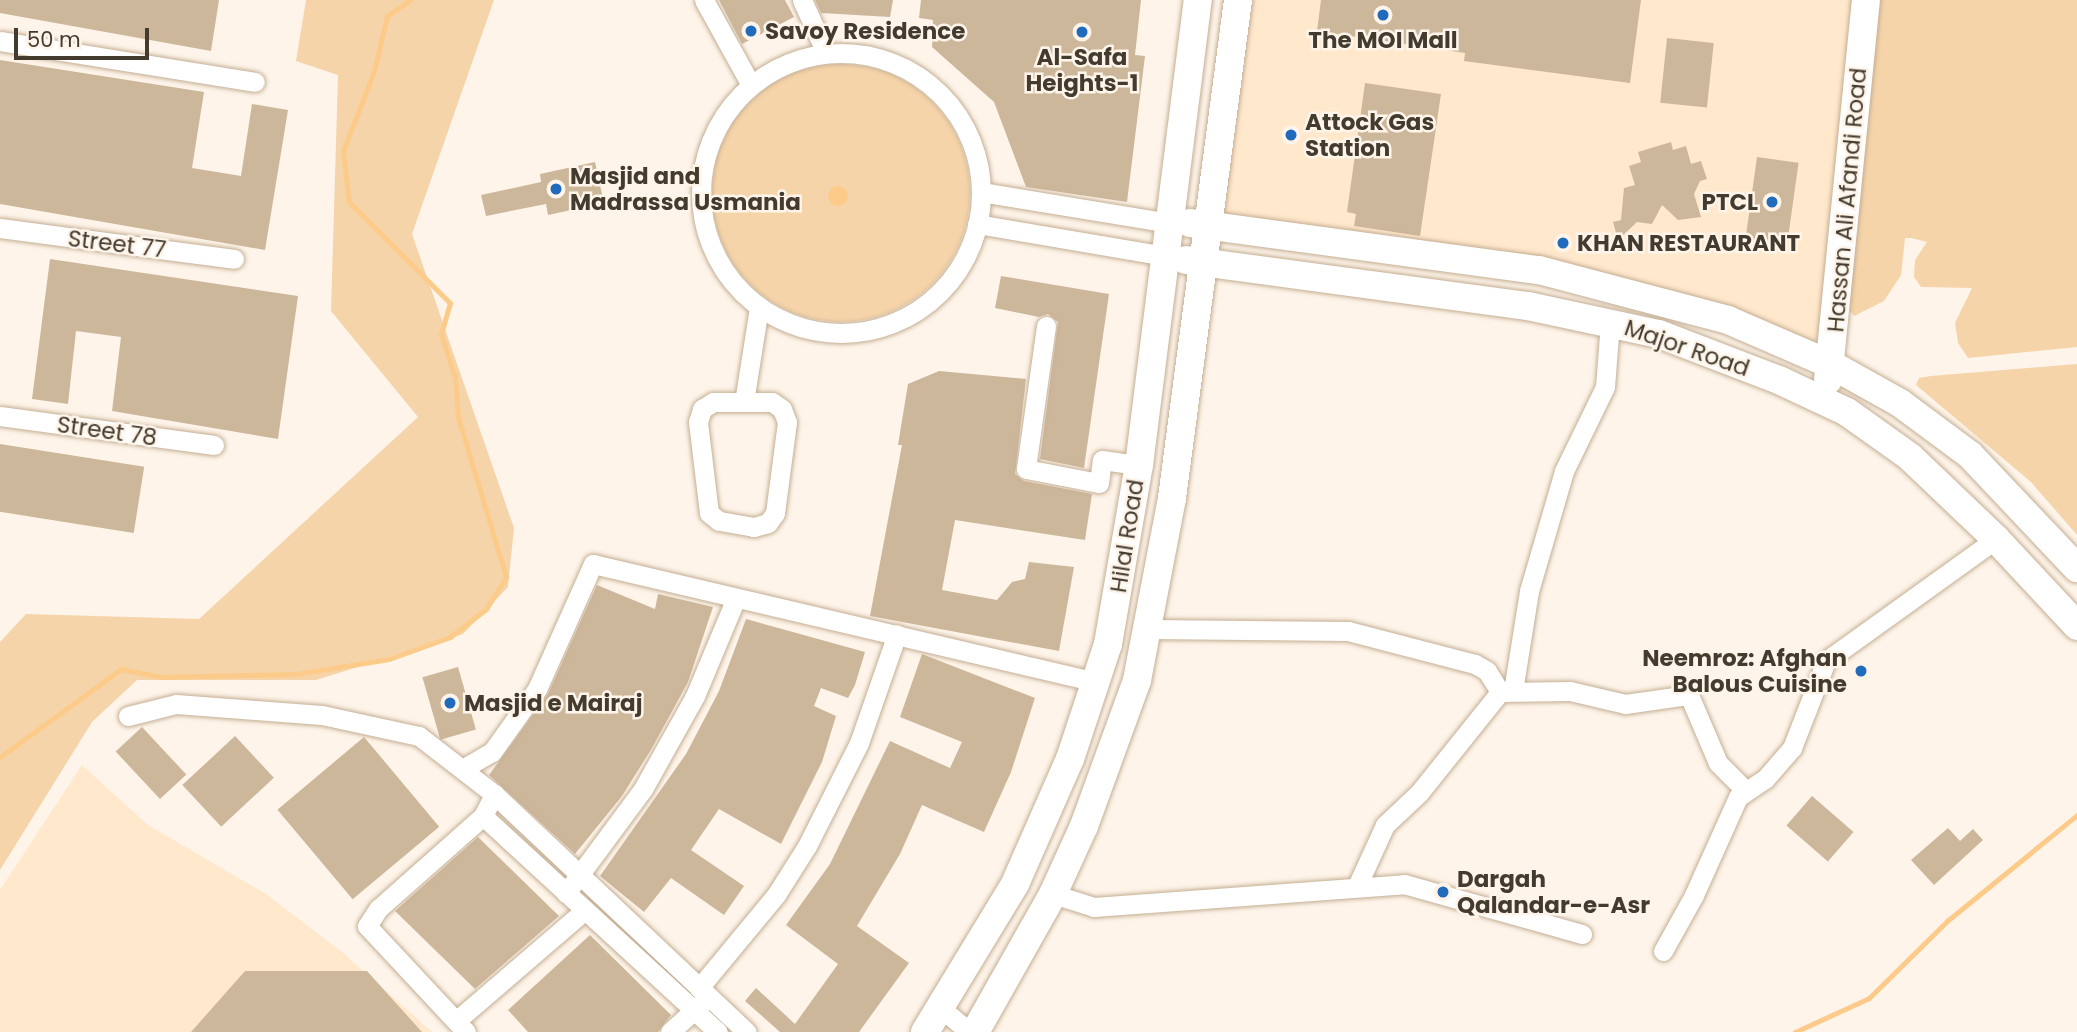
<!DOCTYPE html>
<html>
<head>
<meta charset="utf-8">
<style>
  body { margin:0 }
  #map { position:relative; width:2077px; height:1032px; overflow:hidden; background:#fef4e9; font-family:Poppins,sans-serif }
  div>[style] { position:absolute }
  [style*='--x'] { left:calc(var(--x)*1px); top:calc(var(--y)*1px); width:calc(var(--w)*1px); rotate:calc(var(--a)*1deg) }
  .built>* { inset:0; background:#ffe8cc }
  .green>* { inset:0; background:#f6d4a9 }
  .round { border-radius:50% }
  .water>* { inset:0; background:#fccb8a }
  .stream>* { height:5px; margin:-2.5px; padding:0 2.5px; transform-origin:2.5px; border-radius:2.5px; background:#fccb8a }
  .building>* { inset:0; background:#cdb79b; transform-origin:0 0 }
  .roads { filter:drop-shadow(0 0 2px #c4ae93) drop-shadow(0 0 2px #c4ae93) }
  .street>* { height:19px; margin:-9.5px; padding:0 9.5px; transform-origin:9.5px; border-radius:9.5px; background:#fff }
  .street>.ring { margin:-9.5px; padding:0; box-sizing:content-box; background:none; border:19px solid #fff; border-radius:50% }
  .secondary>* { height:28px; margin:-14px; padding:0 14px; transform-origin:14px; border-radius:14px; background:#fff }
  .dots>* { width:19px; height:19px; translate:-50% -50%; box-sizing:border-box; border:4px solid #fef4e9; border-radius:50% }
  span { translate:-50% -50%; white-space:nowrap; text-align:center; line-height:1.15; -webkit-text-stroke:5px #fef4e9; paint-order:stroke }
  .poi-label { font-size:23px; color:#443b2f; font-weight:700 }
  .left { translate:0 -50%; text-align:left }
  .right { translate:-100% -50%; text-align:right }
  .street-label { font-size:23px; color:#443b2f }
  .scale { position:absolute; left:14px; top:28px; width:135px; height:32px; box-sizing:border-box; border:4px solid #443b2f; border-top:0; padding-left:9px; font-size:21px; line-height:24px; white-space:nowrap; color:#443b2f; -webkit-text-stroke:5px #fef4e9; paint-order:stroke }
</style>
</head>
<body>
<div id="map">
  <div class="built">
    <div style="clip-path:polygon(1242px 0,1869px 0,1832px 360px,1619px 291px,1208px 222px)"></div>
    <div style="clip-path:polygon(82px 765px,148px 825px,266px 894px,342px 952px,432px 1032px,0 1032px,0 890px)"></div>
  </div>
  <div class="green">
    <div style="clip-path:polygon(306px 0,494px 0,412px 234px,514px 528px,508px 587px,463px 634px,316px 680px,137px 680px,92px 722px,0 870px,0 642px,26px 614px,199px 619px,418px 417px,331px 311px,338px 75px,296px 61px)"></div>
    <div style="clip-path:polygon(1879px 0,2077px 0,2077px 347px,1968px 358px,1958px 343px,1955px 323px,1972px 288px,1921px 287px,1914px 277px,1915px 260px,1927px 242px,1911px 238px,1905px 238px,1901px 275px,1884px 301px,1854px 316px,1848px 308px)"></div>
    <div class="round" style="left:712px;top:64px;width:258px;height:258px"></div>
    <div style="clip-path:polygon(2077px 364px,2077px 535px,2031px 482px,1916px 385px,1919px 378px,1931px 376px)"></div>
  </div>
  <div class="water">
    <div class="round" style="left:828px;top:186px;width:20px;height:20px"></div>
  </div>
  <div class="stream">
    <div style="--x:0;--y:757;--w:150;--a:-36"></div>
    <div style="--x:121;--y:669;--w:41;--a:11.3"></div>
    <div style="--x:161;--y:677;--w:135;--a:-1.3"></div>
    <div style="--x:296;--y:674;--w:94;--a:-9.2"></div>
    <div style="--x:389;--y:659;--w:65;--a:-19.8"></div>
    <div style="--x:450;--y:637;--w:46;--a:-37.9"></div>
    <div style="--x:486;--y:609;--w:38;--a:-58"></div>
    <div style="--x:506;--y:577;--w:167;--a:-106.7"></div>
    <div style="--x:458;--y:417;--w:39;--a:-94"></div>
    <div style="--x:455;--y:378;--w:46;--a:-107.7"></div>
    <div style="--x:441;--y:334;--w:32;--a:-74"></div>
    <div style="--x:450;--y:303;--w:143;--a:-135"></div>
    <div style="--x:349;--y:202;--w:51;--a:-96.7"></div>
    <div style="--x:343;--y:151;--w:86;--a:-68.8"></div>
    <div style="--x:374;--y:71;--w:57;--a:-76.7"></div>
    <div style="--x:387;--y:16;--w:28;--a:-35"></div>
    <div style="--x:1795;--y:1032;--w:81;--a:-24.7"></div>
    <div style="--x:1869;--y:998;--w:110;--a:-44.6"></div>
    <div style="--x:1947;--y:921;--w:168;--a:-39.2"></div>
  </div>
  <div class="building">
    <div style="clip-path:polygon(0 0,219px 0,211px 51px,0 13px)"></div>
    <div style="clip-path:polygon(719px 0,785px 0,794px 17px,742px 44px)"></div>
    <div style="clip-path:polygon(815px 0,893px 0,890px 17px,821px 13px)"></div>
    <div style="clip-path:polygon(921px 0,1141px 0,1135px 55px,1145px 56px,1127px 202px,1026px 187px,994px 102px,932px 47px,933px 20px,919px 18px)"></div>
    <div style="clip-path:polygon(1321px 0,1641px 0,1630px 83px,1464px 61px,1465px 53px,1317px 31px)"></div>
    <div style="left:1667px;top:38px;width:47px;height:65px;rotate:6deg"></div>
    <div style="clip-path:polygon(0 60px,204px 92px,192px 168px,241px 176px,252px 104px,288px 110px,265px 250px,0 204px)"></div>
    <div style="clip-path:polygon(1365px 83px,1441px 94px,1420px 236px,1354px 226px,1356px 214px,1347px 212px)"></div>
    <div style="clip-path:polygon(1671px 142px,1673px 150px,1686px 146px,1691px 164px,1701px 161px,1707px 179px,1700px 181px,1694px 194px,1701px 217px,1678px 220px,1662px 205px,1652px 224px,1637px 222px,1618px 240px,1613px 222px,1621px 220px,1624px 188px,1635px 185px,1629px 166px,1641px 162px,1638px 152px)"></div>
    <div style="left:1757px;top:157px;width:42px;height:84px;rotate:8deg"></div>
    <div style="clip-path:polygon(595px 162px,604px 203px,548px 215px,546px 204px,486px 216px,481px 195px,541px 182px,540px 174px)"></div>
    <div style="clip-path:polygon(50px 259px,298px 296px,278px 439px,112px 411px,121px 337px,76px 331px,68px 404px,32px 399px)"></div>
    <div style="clip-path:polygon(1001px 276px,1109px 294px,1084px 468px,1040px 459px,1058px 322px,1048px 314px,1039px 317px,995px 308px)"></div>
    <div style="clip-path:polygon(939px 371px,1026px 379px,1015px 474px,1024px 481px,1092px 494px,1085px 540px,955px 520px,942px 590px,997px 600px,1012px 582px,1025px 579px,1029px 562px,1074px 567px,1059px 651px,870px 616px,902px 445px,898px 445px,908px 384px)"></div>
    <div style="left:0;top:444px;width:146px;height:67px;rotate:9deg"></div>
    <div style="clip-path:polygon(597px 585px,655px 609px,658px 594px,713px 607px,688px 682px,652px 748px,622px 796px,575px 854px,489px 775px,548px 694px)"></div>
    <div style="clip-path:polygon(746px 619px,865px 652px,855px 685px,848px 698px,821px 688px,814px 706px,836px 716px,822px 762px,781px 844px,719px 809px,691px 850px,744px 886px,724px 915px,671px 878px,644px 912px,600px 876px,686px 754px,719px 691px)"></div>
    <div style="clip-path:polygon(922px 654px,1035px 698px,1011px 772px,984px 832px,922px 805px,900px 854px,857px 926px,909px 963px,859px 1032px,780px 1032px,745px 1001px,756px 988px,795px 1024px,838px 964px,786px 925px,830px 864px,890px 741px,950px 768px,962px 742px,900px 717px)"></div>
    <div style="left:458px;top:667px;width:65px;height:37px;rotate:74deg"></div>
    <div style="left:142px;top:727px;width:65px;height:36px;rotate:47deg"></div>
    <div style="left:235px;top:736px;width:57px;height:72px;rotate:47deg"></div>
    <div style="left:364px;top:737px;width:117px;height:113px;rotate:50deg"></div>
    <div style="left:1812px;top:796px;width:55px;height:39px;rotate:41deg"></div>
    <div style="clip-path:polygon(1948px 828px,1960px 841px,1973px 829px,1983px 840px,1934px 885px,1911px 860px)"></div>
    <div style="clip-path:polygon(478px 837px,559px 916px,475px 989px,395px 911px)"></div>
    <div style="clip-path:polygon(590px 935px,671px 1015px,658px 1032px,528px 1032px,508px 1010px)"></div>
    <div style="clip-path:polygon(245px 971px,367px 971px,422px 1032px,191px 1032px)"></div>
  </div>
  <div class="roads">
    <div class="street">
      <div style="--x:704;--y:0;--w:97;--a:61.1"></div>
      <div style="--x:802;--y:0;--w:58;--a:65.6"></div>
      <div style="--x:0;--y:41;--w:258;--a:9.1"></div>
      <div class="ring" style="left:701px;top:53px;width:261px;height:261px"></div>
      <div style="--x:981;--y:192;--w:192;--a:9.3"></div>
      <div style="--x:977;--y:224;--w:192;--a:9.6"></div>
      <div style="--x:0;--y:228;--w:236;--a:7.5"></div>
      <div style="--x:1046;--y:326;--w:144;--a:98"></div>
      <div style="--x:1026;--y:469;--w:74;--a:10.9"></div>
      <div style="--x:1099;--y:483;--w:23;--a:-83"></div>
      <div style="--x:1102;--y:460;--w:37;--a:8"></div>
      <div style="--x:713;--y:402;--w:59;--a:0"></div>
      <div style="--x:772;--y:402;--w:12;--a:35"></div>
      <div style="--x:782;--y:409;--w:14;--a:69"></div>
      <div style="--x:787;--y:422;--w:92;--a:97.5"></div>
      <div style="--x:775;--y:513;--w:12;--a:125"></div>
      <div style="--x:768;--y:523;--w:15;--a:164"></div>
      <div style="--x:754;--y:527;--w:36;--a:-170"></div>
      <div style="--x:719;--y:521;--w:13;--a:-141"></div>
      <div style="--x:709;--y:513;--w:92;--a:-96.9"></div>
      <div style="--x:698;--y:422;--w:14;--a:-73"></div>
      <div style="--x:702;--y:409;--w:13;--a:-32"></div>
      <div style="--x:744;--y:402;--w:96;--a:-81"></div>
      <div style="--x:0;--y:416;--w:216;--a:7.7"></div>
      <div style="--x:1148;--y:629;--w:200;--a:0.6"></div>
      <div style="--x:1348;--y:631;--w:131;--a:14.6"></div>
      <div style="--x:1475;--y:664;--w:14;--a:30"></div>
      <div style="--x:1487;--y:671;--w:25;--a:58"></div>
      <div style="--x:1513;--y:691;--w:101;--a:-80.9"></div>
      <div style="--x:1529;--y:591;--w:125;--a:-73.7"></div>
      <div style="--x:1564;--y:471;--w:93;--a:-64"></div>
      <div style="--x:1605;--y:387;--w:65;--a:-85.6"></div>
      <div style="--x:128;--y:716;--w:49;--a:-14"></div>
      <div style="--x:176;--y:704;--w:146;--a:4.3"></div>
      <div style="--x:322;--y:715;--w:99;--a:12.2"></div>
      <div style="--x:419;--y:736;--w:95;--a:37.7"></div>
      <div style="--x:494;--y:794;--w:347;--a:43.3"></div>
      <div style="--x:464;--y:768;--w:32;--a:-30"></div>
      <div style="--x:492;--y:752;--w:77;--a:-54.5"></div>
      <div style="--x:537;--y:689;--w:137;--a:-65.9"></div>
      <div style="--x:593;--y:564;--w:517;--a:13.2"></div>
      <div style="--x:483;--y:816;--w:319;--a:42.6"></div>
      <div style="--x:1358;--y:884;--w:65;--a:-65.4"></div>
      <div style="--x:1385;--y:825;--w:47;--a:-43.3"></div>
      <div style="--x:1419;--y:793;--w:129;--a:-51.3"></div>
      <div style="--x:1500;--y:692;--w:70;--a:-0.8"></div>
      <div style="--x:1570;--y:691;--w:57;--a:13.3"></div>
      <div style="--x:1625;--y:704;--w:65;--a:-8"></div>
      <div style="--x:1689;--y:695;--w:74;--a:66.9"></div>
      <div style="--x:1718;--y:763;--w:38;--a:45"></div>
      <div style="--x:566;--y:893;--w:129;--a:-53.5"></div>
      <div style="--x:643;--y:789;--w:107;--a:-60.8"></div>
      <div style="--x:695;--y:696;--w:106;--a:-67.3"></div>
      <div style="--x:1053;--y:894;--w:43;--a:17.6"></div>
      <div style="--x:1094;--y:907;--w:311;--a:-4.2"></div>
      <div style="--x:1404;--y:884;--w:185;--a:15.7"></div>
      <div style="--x:1663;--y:951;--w:64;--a:-61"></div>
      <div style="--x:1694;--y:895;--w:107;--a:-65.8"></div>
      <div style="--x:1738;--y:797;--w:32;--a:-34"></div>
      <div style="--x:1765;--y:779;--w:41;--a:-48.9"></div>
      <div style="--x:1792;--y:748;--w:93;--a:-68.7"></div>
      <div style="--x:1826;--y:661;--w:209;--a:-35.7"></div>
      <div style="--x:699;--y:988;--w:121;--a:-50.4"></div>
      <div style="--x:776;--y:895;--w:58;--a:-57.7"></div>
      <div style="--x:807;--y:846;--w:115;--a:-63.2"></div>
      <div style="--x:859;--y:743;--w:115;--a:-70.8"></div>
      <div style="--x:942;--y:1009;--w:35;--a:40"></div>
      <div style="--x:456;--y:1021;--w:170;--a:-40.7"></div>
      <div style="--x:466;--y:1032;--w:145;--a:-133"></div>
      <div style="--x:367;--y:926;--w:20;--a:-57"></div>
      <div style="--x:378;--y:909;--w:140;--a:-41.5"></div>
      <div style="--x:483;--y:816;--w:25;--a:-63"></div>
      <div style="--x:670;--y:1032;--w:45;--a:-42.3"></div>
    </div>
    <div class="secondary">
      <div style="--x:1190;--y:223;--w:352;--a:7.7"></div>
      <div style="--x:1539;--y:270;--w:196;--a:14.8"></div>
      <div style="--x:1728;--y:320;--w:113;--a:23.4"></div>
      <div style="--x:1832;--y:365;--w:78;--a:29.2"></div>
      <div style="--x:1900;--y:403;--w:87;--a:36.6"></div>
      <div style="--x:1970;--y:455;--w:156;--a:46.6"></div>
      <div style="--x:1186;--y:260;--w:345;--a:7.7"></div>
      <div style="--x:1528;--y:306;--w:134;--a:12.1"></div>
      <div style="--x:1659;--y:334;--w:129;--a:21"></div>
      <div style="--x:1779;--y:380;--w:75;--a:25.2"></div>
      <div style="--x:1847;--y:412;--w:77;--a:35.5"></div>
      <div style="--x:1910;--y:457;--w:119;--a:43.6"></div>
      <div style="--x:1996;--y:539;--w:119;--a:47"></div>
      <div style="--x:1828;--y:380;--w:382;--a:-84.3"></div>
      <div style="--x:925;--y:1032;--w:173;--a:-58.7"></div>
      <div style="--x:1015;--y:884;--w:137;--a:-66.3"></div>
      <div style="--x:1070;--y:759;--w:121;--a:-71.7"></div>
      <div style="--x:1108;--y:644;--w:182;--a:-80.2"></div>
      <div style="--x:1139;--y:465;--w:469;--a:-82.8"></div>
      <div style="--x:975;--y:1032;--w:159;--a:-60.5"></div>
      <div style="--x:1053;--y:894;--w:75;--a:-65.5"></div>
      <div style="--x:1084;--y:826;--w:155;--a:-70"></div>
      <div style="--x:1137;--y:680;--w:185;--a:-79.1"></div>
      <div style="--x:1172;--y:498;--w:502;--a:-82.45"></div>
    </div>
  </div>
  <div class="dots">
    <div style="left:1383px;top:15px;background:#206bbb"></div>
    <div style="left:751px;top:31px;background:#206bbb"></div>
    <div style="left:1082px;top:32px;background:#206bbb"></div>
    <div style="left:1291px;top:135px;background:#206bbb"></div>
    <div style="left:556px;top:189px;background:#206bbb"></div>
    <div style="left:1772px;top:202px;background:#206bbb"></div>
    <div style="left:1563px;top:243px;background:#206bbb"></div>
    <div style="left:1861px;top:671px;background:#206bbb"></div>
    <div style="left:450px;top:703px;background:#206bbb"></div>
    <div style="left:1443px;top:892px;background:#206bbb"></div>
  </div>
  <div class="poi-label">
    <span class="left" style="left:765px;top:31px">Savoy Residence</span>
    <span style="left:1383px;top:40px">The MOI Mall</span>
    <span style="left:1082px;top:70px">Al-Safa<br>Heights-1</span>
    <span class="left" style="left:1305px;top:135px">Attock Gas<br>Station</span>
    <span class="left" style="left:570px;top:189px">Masjid and<br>Madrassa Usmania</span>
    <span class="right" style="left:1758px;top:202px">PTCL</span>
    <span class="left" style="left:1577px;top:243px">KHAN RESTAURANT</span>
    <span class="right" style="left:1847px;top:671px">Neemroz: Afghan<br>Balous Cuisine</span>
    <span class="left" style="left:464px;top:703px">Masjid e Mairaj</span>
    <span class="left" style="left:1457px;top:892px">Dargah<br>Qalandar-e-Asr</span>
  </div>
  <div class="street-label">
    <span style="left:1847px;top:200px;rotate:-85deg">Hassan Ali Afandi Road</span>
    <span style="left:117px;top:244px;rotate:7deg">Street 77</span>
    <span style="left:1687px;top:348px;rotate:19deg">Major Road</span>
    <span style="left:107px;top:431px;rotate:8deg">Street 78</span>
    <span style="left:1127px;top:536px;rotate:-81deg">Hilal Road</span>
  </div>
  <div class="scale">50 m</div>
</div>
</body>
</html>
